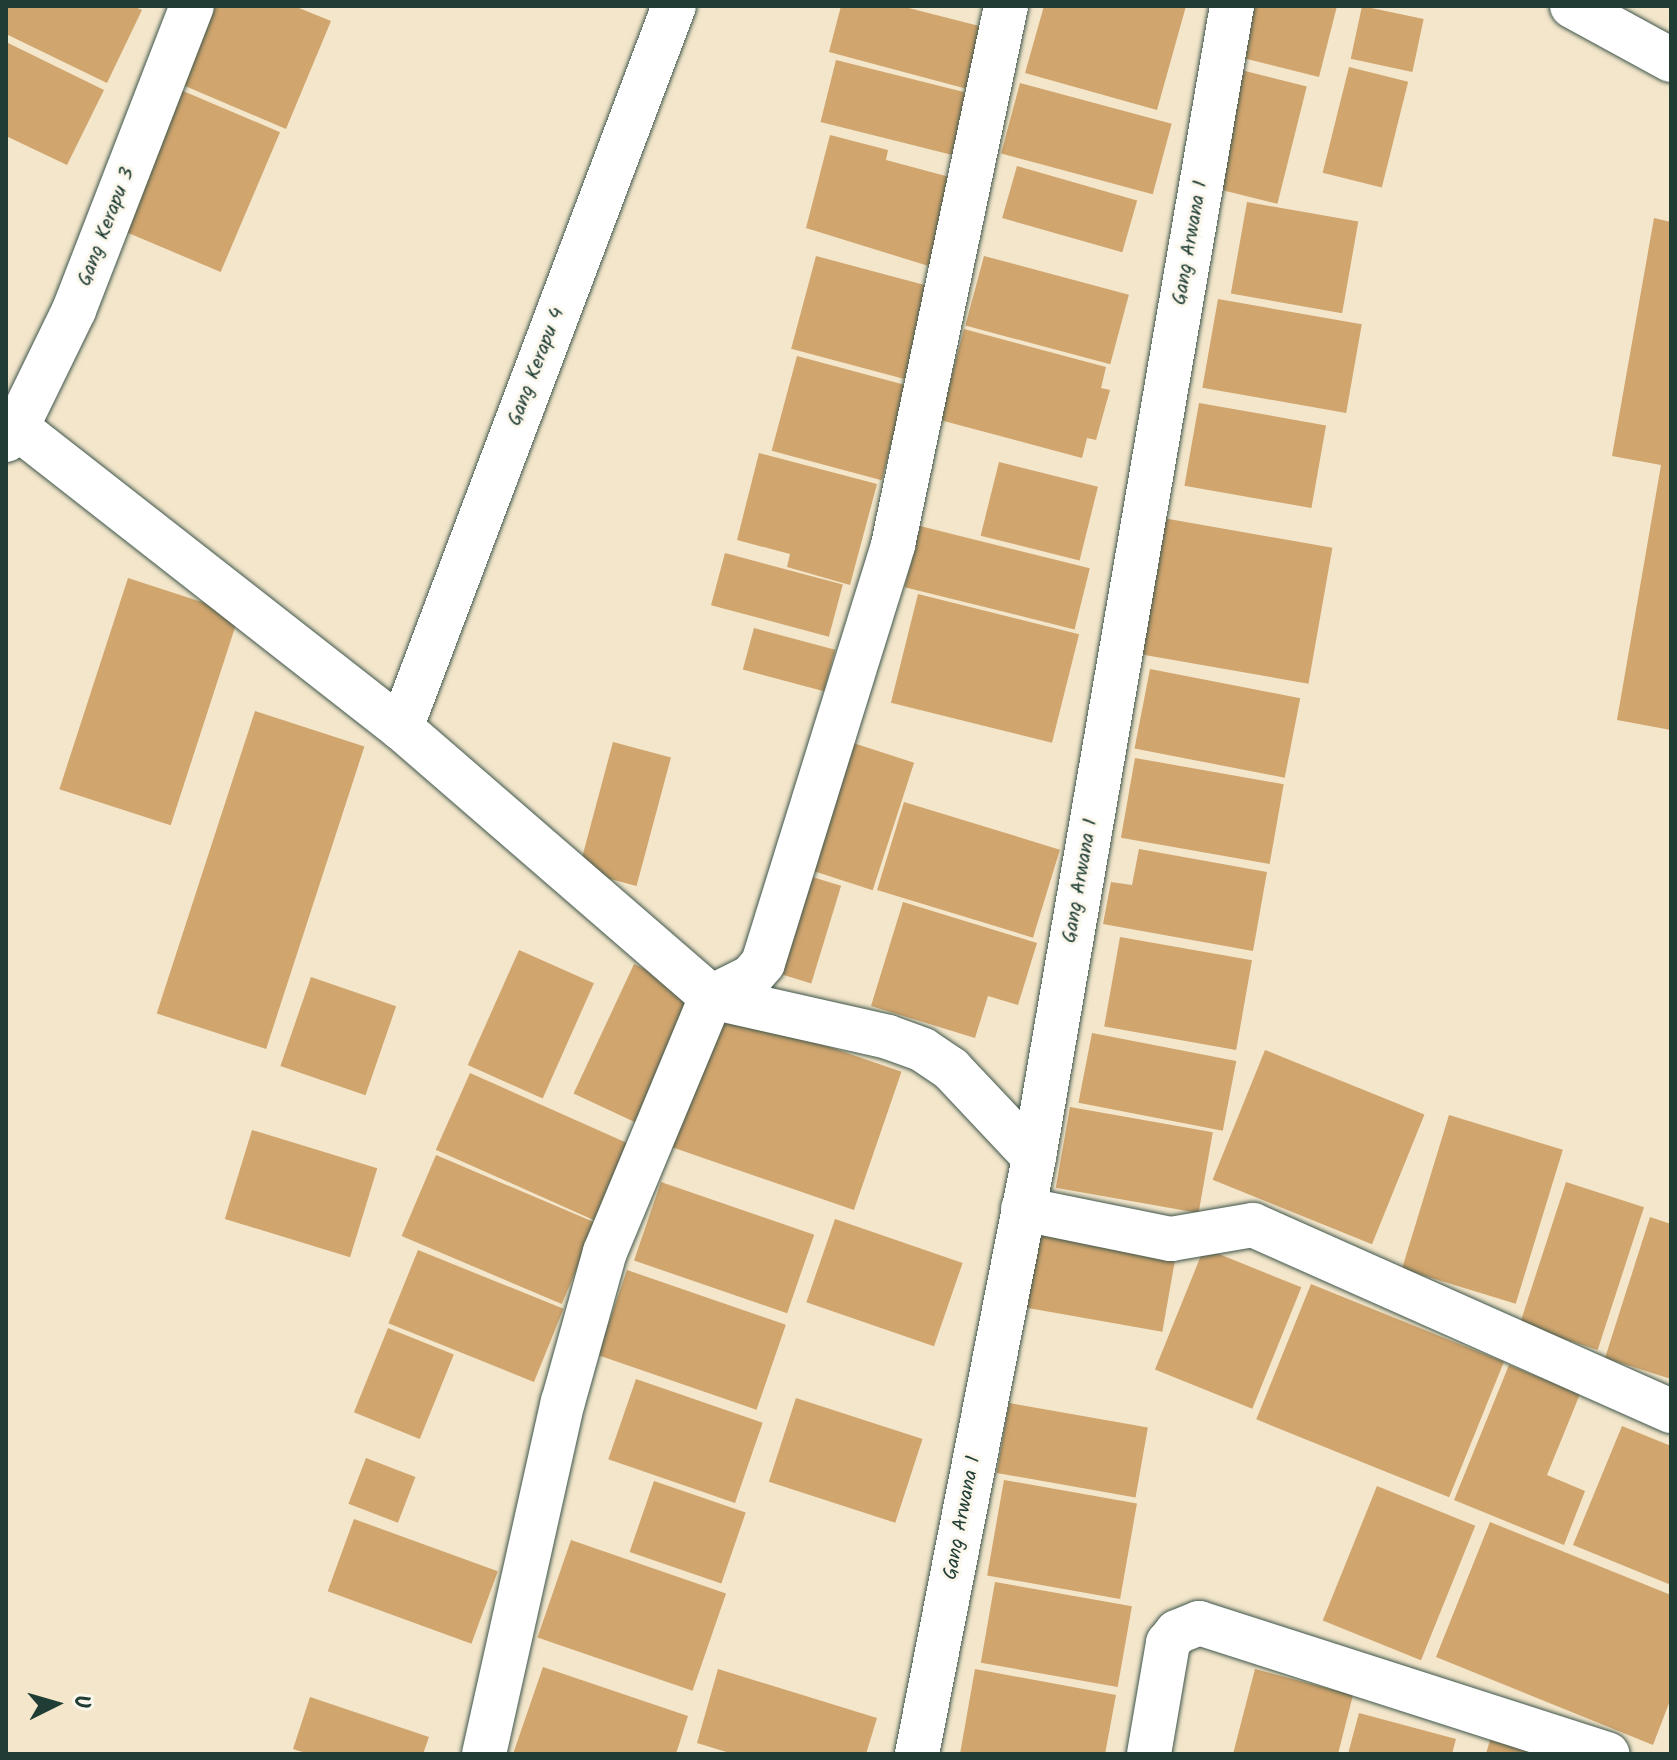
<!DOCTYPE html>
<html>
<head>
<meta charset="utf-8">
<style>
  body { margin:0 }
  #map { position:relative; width:1677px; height:1760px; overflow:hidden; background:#f3e6cb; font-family:Kalam,sans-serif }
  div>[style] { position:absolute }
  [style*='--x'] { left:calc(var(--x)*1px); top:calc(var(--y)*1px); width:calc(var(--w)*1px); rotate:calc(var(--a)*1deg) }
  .building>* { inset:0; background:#d1a56e; transform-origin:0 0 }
  .roads { filter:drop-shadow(0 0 2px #3f564b) drop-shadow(0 0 2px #3f564b) }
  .minor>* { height:44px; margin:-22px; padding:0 22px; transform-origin:22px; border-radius:22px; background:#fff }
  .tertiary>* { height:44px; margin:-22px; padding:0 22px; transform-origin:22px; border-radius:22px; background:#fff }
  span { translate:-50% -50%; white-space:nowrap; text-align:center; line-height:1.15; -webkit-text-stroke:6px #fbf7ec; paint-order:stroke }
  .street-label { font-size:20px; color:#1f3d34 }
  .frame { position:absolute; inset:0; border:8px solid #1f3d34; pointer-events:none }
  .north { position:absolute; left:16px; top:1664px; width:80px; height:80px; -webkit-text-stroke:6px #fbf7ec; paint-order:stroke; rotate:85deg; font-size:22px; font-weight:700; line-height:32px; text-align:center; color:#1f3d34 }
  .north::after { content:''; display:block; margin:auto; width:28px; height:36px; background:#1f3d34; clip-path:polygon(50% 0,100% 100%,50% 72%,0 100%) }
</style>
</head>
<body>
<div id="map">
  <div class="building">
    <div style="clip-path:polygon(6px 6px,133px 6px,142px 10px,107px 83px,6px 34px)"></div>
    <div style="clip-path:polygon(211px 6px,294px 6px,331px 21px,286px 129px,178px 83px)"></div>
    <div style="clip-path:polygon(841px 6px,901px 6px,987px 28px,971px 90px,829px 52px)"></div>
    <div style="clip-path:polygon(1044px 6px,1186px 6px,1157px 110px,1025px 73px)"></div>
    <div style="clip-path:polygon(1243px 6px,1337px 6px,1319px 77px,1231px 55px)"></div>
    <div style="left:1362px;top:6px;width:63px;height:54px;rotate:12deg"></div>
    <div style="clip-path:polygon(6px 42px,104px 90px,67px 165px,6px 136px)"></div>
    <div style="left:836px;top:60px;width:139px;height:64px;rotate:14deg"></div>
    <div style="left:1349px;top:67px;width:61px;height:109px;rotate:14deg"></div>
    <div style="left:1233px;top:68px;width:76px;height:121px;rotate:14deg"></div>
    <div style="left:1020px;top:83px;width:157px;height:73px;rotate:15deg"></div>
    <div style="left:176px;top:88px;width:113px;height:152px;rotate:23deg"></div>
    <div style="clip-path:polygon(830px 135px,888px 150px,886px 160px,957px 179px,935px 268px,806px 228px)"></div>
    <div style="left:1017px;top:166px;width:125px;height:54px;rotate:16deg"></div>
    <div style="left:1247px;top:202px;width:113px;height:93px;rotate:10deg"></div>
    <div style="clip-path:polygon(1654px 218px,1671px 222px,1671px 730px,1617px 720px,1661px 465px,1612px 456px)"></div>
    <div style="left:816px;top:256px;width:123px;height:96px;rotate:15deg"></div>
    <div style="left:984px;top:256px;width:150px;height:72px;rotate:15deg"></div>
    <div style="left:1218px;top:299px;width:146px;height:90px;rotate:10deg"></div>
    <div style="clip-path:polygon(964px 329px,1106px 367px,1101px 388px,1110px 390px,1096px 440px,1087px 438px,1082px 458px,940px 420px)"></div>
    <div style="left:797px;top:356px;width:114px;height:98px;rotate:15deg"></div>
    <div style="left:1199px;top:403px;width:129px;height:84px;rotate:10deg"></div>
    <div style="clip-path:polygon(759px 453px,877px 484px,850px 585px,787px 567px,790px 554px,737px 540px)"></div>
    <div style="left:999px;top:462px;width:102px;height:76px;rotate:14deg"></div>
    <div style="left:1163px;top:518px;width:172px;height:138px;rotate:10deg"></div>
    <div style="left:920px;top:526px;width:175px;height:63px;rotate:14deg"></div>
    <div style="left:725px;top:553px;width:122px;height:54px;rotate:15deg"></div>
    <div style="left:128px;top:578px;width:117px;height:222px;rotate:18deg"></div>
    <div style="left:918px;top:594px;width:166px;height:112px;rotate:14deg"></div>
    <div style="left:754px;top:628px;width:84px;height:43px;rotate:15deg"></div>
    <div style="left:1150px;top:669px;width:153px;height:81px;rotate:11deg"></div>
    <div style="left:255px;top:711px;width:115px;height:318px;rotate:18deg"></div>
    <div style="left:838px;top:738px;width:80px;height:134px;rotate:18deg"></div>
    <div style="left:613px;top:742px;width:60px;height:133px;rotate:15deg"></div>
    <div style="left:1135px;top:758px;width:151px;height:81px;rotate:10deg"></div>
    <div style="left:904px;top:802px;width:163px;height:92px;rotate:17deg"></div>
    <div style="clip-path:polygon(1139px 849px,1267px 872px,1253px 951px,1103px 924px,1111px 882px,1132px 885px)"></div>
    <div style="left:799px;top:873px;width:44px;height:102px;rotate:17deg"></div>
    <div style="clip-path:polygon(903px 902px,1037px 943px,1018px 1005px,988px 996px,975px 1038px,871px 1006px)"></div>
    <div style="left:1120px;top:937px;width:134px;height:91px;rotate:10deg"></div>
    <div style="left:519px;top:950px;width:82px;height:126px;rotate:24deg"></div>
    <div style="left:634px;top:964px;width:75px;height:143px;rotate:25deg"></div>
    <div style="left:311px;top:977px;width:90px;height:94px;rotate:19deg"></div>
    <div style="left:719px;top:1009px;width:193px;height:146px;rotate:19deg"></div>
    <div style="left:1092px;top:1033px;width:147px;height:71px;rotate:11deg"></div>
    <div style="left:1265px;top:1050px;width:172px;height:140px;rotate:22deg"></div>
    <div style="left:470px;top:1073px;width:175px;height:84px;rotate:24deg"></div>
    <div style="left:1070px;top:1107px;width:145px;height:82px;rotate:10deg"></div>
    <div style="left:1449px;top:1115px;width:119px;height:161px;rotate:17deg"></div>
    <div style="left:252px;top:1130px;width:131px;height:93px;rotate:17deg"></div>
    <div style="left:436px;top:1155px;width:174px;height:88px;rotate:23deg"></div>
    <div style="left:661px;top:1182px;width:162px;height:83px;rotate:19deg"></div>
    <div style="left:1566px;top:1182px;width:82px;height:150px;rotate:18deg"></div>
    <div style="clip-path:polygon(1650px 1217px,1671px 1224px,1671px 1379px,1605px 1358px)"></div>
    <div style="left:835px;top:1219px;width:135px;height:88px;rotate:19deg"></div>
    <div style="left:1040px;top:1231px;width:138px;height:78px;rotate:10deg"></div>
    <div style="left:1204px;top:1248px;width:105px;height:131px;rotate:22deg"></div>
    <div style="left:418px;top:1250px;width:157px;height:79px;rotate:22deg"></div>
    <div style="left:627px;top:1270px;width:168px;height:90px;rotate:19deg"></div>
    <div style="left:1311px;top:1284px;width:208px;height:146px;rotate:22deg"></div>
    <div style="left:388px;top:1328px;width:71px;height:91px;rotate:22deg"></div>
    <div style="clip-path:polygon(1509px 1365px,1580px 1394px,1547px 1475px,1585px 1491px,1564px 1545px,1454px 1500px)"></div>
    <div style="left:636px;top:1379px;width:134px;height:85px;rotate:19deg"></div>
    <div style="left:796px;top:1398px;width:133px;height:88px;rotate:18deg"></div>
    <div style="left:1009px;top:1403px;width:141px;height:71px;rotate:10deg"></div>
    <div style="clip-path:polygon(1622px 1426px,1671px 1446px,1671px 1585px,1573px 1545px)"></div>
    <div style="left:366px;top:1458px;width:53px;height:49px;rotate:21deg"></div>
    <div style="left:1004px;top:1480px;width:135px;height:97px;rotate:10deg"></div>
    <div style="left:654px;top:1481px;width:97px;height:75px;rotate:19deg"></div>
    <div style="left:1377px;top:1486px;width:106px;height:145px;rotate:22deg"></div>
    <div style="left:354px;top:1519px;width:153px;height:77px;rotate:20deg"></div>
    <div style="clip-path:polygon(1490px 1522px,1671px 1595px,1671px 1698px,1653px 1745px,1436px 1657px)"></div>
    <div style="left:571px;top:1540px;width:164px;height:103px;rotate:19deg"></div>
    <div style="left:995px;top:1582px;width:139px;height:82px;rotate:10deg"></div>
    <div style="clip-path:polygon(543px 1667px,688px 1716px,676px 1754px,513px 1754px)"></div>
    <div style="clip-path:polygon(718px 1669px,877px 1718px,866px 1754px,733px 1754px,697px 1743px)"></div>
    <div style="clip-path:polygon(975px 1669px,1116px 1695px,1105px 1754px,960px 1754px)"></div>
    <div style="clip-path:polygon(1255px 1669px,1353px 1695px,1338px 1754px,1233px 1754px)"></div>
    <div style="clip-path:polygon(310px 1697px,429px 1737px,423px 1754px,309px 1754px,293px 1749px)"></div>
    <div style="clip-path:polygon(1359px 1713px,1456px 1739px,1452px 1754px,1348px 1754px)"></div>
    <div style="clip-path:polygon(1490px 1740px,1535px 1753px,1535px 1754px,1486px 1754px)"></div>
  </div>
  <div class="roads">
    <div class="minor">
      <div style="--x:6;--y:419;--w:502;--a:38.04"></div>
      <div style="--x:401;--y:728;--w:410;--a:40.9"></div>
      <div style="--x:711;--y:997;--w:181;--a:12.7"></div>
      <div style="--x:888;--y:1037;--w:37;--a:20"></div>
      <div style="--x:923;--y:1050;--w:34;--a:34"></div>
      <div style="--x:951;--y:1069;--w:121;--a:46.7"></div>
      <div style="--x:6;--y:440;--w:17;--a:-50"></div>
      <div style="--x:17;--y:427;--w:130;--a:-64"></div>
      <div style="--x:74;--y:310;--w:326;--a:-68.8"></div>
      <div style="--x:401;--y:728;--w:772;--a:-69.29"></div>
      <div style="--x:1023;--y:1209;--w:151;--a:11.5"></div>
      <div style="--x:1171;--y:1239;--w:83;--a:-9.7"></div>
      <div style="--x:1253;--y:1225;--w:458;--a:24"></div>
      <div style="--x:484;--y:1754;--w:361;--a:-77.4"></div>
      <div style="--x:563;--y:1402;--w:156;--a:-74.4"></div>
      <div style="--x:605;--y:1252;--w:276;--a:-67.4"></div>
      <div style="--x:711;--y:997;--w:45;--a:-26.6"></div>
      <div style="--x:751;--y:977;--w:18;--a:-49"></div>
      <div style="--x:763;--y:963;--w:438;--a:-72.7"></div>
      <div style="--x:893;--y:545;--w:551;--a:-78.16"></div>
      <div style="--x:917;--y:1754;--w:608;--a:-78.91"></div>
      <div style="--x:1034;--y:1157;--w:1168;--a:-80.24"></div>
      <div style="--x:1149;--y:1754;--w:113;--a:-80.3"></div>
      <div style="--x:1168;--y:1643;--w:14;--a:-51"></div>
      <div style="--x:1177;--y:1632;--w:24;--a:-22"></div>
      <div style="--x:1199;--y:1623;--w:429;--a:17.8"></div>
    </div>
    <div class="tertiary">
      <div style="--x:1572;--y:6;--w:113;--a:28.6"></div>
    </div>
  </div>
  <div class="street-label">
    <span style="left:107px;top:227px;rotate:-69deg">Gang Kerapu 3</span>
    <span style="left:1191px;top:243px;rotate:-80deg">Gang Arwana 1</span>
    <span style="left:537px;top:367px;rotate:-69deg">Gang Kerapu 4</span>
    <span style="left:1081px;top:881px;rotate:-80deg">Gang Arwana 1</span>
    <span style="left:963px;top:1518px;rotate:-79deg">Gang Arwana 1</span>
  </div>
  <div class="frame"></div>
  <div class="north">U</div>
</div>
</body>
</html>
